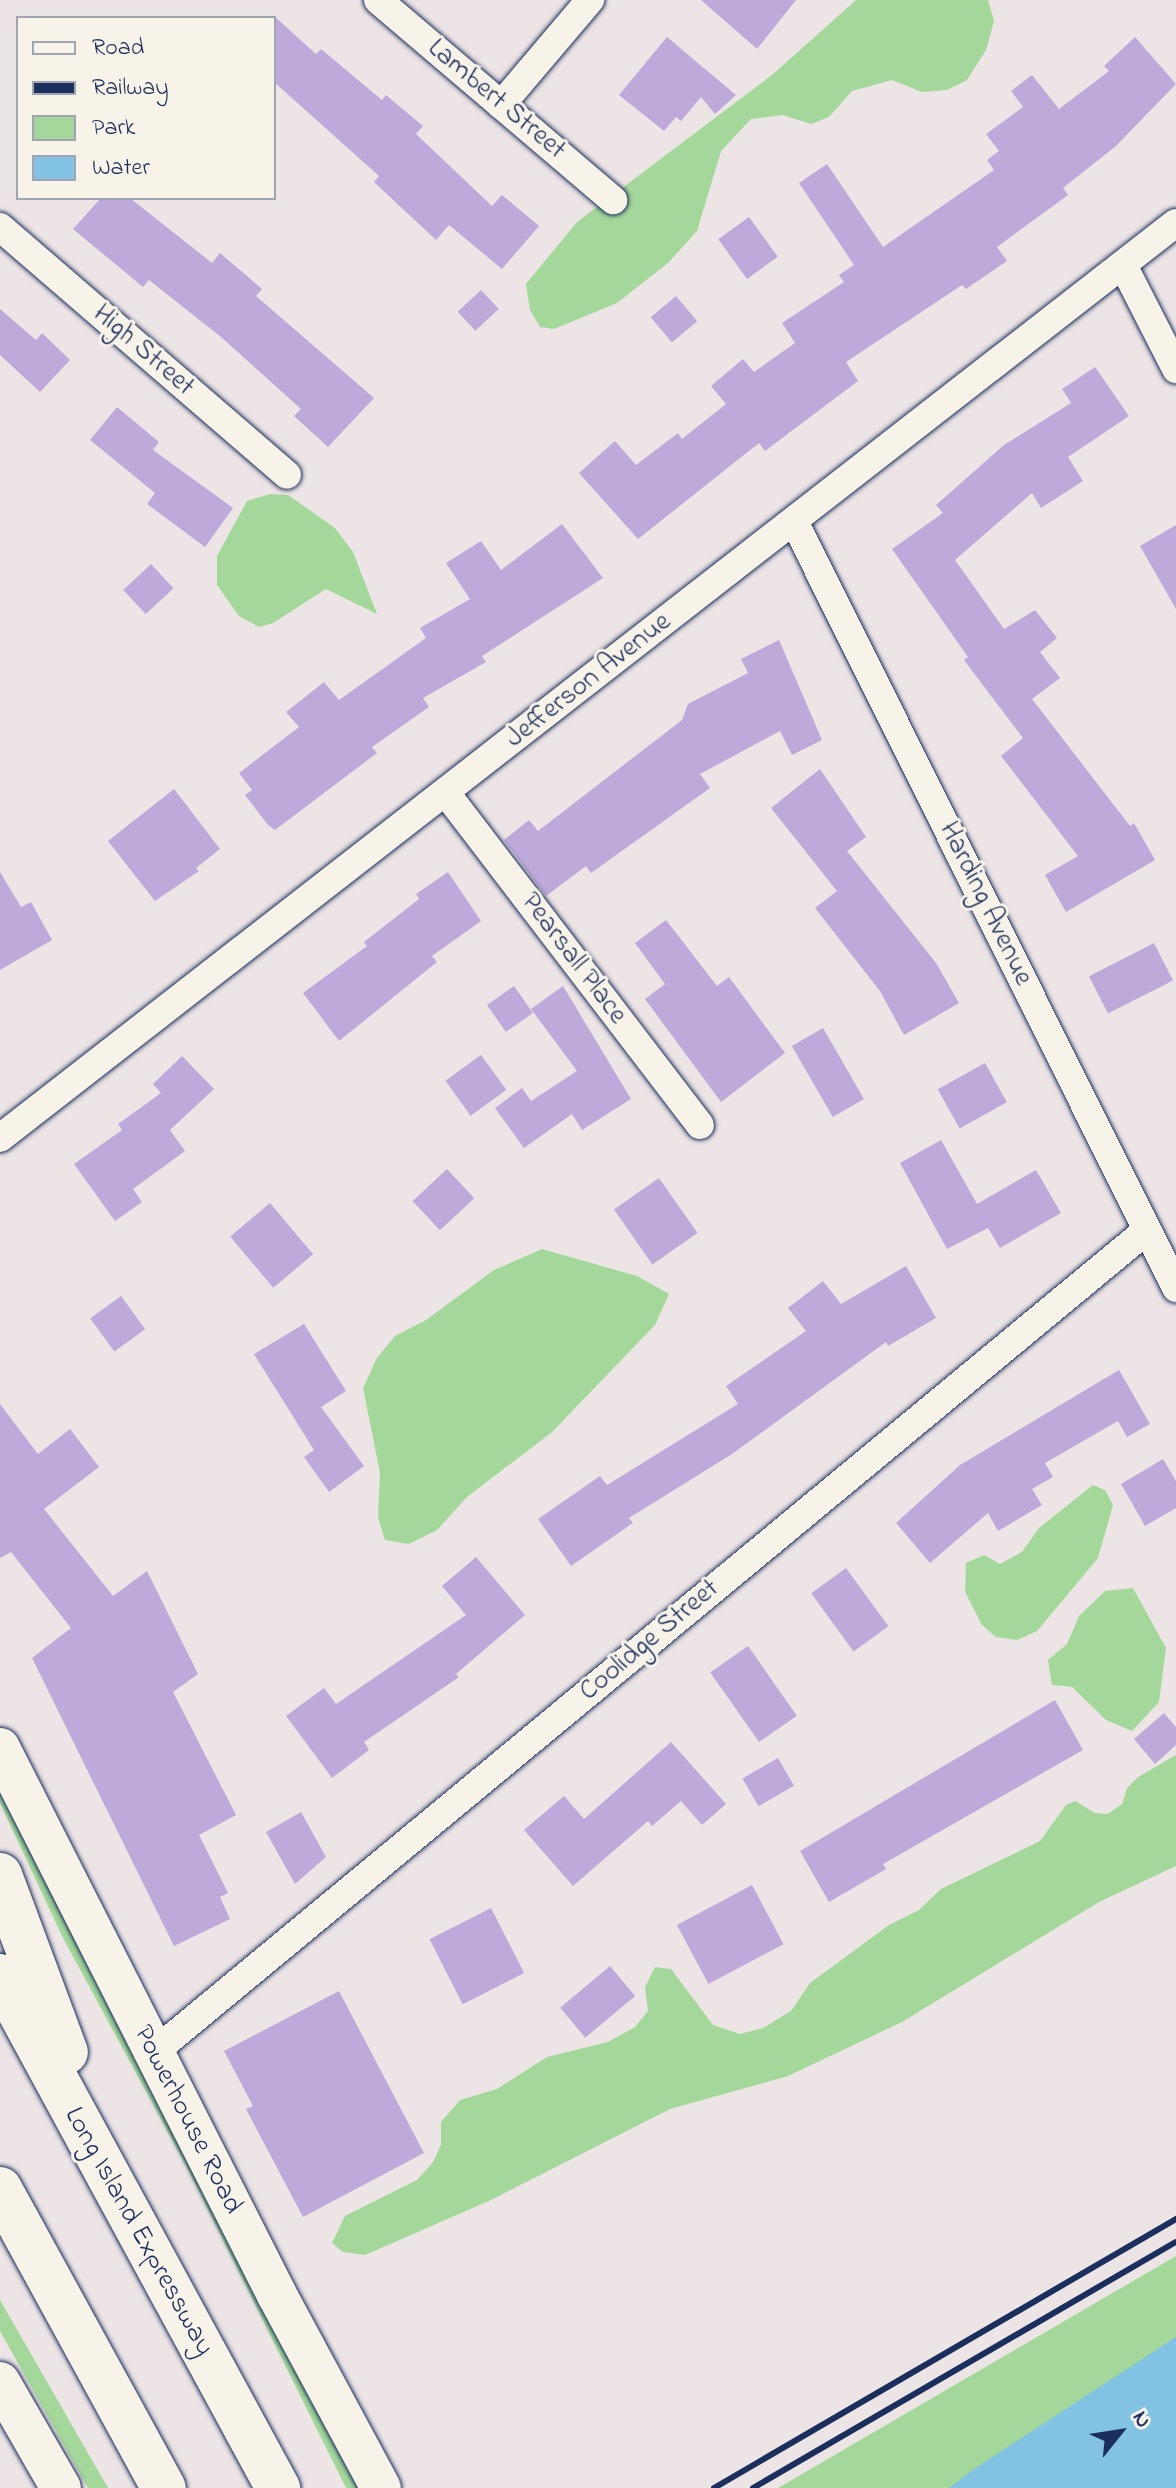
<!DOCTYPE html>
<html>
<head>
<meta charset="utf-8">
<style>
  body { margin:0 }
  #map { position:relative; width:1176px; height:2488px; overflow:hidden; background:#ece4e5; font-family:"Indie Flower",sans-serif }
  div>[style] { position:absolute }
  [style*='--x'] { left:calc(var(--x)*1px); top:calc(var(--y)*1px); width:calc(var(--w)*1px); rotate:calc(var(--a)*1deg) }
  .green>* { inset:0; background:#a4d89a }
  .water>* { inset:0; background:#82c2e2 }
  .building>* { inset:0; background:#beaada; transform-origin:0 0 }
  .roads { filter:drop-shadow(0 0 2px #1b2f5e) drop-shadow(0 0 2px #1b2f5e) }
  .minor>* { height:28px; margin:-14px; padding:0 14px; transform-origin:14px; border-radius:14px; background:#f7f3e8 }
  .secondary>* { height:40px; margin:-20px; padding:0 20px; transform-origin:20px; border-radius:20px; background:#f7f3e8 }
  .motorway>* { height:44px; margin:-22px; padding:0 22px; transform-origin:22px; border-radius:22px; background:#f7f3e8 }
  .rail>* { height:6px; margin:-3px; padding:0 3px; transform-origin:3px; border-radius:3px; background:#1b2f5e }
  span { translate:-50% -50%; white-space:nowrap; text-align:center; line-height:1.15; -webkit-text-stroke:6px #f7f3e8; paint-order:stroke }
  .street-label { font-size:28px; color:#1b2f5e }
  .legend { position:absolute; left:16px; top:16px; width:260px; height:184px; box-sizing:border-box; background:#f7f3e8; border:2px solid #9fa5b1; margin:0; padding:10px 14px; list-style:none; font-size:24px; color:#1b2f5e }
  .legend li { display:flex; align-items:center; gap:16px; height:40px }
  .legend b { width:40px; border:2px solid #9fa5b1 }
  .north { position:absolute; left:1080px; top:2392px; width:80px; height:80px; -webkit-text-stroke:6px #f7f3e8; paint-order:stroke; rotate:60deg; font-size:22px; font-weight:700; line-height:32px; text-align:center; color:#1b2f5e }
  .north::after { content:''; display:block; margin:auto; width:28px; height:36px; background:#1b2f5e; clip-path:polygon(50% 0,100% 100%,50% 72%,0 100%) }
</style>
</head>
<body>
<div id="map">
  <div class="green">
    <div style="clip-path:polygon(856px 0,988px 0,994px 21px,986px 50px,967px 80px,947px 90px,922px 92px,892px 80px,852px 91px,829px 117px,811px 124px,783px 115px,751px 119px,721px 151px,697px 231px,668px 263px,617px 303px,554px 329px,540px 327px,530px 310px,526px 284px,577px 222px,772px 75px)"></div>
    <div style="clip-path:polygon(270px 494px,288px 495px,335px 528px,353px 552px,377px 614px,326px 589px,273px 623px,259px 627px,239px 616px,217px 585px,217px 556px,247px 501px)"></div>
    <div style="clip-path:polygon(542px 1249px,637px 1276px,669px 1294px,655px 1325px,552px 1432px,467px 1497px,437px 1530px,409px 1544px,385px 1540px,378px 1517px,380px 1473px,363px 1388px,377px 1358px,395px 1336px,426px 1320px,494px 1270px)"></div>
    <div style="clip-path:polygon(1093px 1485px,1105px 1490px,1113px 1505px,1098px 1558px,1037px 1631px,1017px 1640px,996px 1637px,982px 1625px,965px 1592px,966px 1563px,984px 1555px,1000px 1564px,1022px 1552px,1039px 1528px)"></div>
    <div style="clip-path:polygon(1133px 1588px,1166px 1648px,1159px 1702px,1132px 1731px,1106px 1720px,1072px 1687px,1052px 1685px,1048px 1660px,1067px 1644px,1079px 1616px,1105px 1591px)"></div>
    <div style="clip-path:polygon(1176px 1755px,1176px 1866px,1099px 1902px,902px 2022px,788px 2076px,670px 2109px,491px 2200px,365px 2255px,343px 2252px,332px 2243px,345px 2216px,417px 2180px,433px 2162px,441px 2145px,441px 2122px,460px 2100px,497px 2089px,547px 2057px,608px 2042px,635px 2027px,648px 2011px,645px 1987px,655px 1967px,671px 1969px,713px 2025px,740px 2034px,763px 2028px,791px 2011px,810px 1983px,889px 1925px,919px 1910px,941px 1889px,1040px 1841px,1066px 1805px,1075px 1801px,1095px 1813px,1108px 1814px,1122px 1804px,1127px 1788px,1138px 1777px)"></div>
    <div style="clip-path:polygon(0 1777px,365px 2488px,346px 2488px,186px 2166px,62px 1936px,0 1803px)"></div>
    <div style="clip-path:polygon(1176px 2256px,1176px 2488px,778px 2488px)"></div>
    <div style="clip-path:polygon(0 2300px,108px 2488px,88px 2488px,0 2331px)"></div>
  </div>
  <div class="water">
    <div style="clip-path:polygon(1176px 2337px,1176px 2488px,949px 2488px,974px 2469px)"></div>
  </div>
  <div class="building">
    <div style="clip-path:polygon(701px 0,796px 0,757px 49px)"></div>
    <div style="clip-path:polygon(274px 16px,316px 54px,321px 49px,382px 100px,386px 95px,423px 126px,416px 134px,492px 206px,502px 195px,539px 226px,502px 269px,449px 225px,436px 240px,374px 182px,379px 176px,274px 82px)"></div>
    <div style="clip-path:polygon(667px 37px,736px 95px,715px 114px,701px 97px,681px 121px,676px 117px,664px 131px,619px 95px)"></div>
    <div style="clip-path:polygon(1135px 37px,1176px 84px,1116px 146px,1063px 188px,1068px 195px,997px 247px,1007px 261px,966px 289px,962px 285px,846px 362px,858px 381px,765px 451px,759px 443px,638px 539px,579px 473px,615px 441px,636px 465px,678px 433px,682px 439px,726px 404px,711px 386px,743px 359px,754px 372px,795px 343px,782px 323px,844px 282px,839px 275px,854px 265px,799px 183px,827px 164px,883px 247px,994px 170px,987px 160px,999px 151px,986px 134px,1023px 107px,1011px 91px,1032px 75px,1059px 109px,1109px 71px,1104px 66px)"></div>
    <div style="clip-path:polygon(101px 198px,130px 198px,212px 263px,220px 253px,262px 289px,256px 296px,374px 398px,328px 447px,294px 416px,301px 409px,221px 337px,149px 280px,143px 287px,73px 229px)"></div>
    <div style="left:749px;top:217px;width:49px;height:38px;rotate:54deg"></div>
    <div style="left:481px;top:290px;width:26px;height:32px;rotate:47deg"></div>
    <div style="left:676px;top:296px;width:33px;height:33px;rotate:50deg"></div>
    <div style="clip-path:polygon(0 309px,36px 340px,42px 333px,70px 360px,40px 392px,0 355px)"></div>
    <div style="clip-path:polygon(1095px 367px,1129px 416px,1068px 457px,1083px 481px,1041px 508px,1032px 493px,955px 560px,1004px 629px,1035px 610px,1057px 638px,1040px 652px,1060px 678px,1032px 699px,1130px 826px,1134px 823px,1155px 860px,1066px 912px,1045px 875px,1078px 856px,1001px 756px,1023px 738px,964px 660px,968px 657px,892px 549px,943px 513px,936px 505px,1004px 445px,1071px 403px,1062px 389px)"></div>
    <div style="clip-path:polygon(117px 407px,159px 442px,153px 450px,233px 508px,205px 547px,147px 504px,155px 493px,90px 440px)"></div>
    <div style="clip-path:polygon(562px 524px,603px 578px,482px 656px,486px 662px,423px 698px,429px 707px,372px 747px,377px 753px,275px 830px,268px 825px,245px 795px,252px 790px,239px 773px,299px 727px,286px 712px,324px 682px,339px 700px,426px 638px,420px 628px,470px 599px,446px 563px,481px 541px,501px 570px)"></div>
    <div style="clip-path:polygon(1176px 525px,1176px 609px,1140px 546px)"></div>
    <div style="left:151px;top:564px;width:33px;height:38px;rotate:47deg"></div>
    <div style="clip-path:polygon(779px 640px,822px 740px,792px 755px,780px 731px,700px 774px,710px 788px,591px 873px,586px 866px,546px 896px,504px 840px,529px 820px,538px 831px,682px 720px,688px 704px,748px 673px,741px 659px)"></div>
    <div style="clip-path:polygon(820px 769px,866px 837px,847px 851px,936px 963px,959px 1003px,904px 1035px,880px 991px,815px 908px,837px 891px,771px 808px)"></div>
    <div style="clip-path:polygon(174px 789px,220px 849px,196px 868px,199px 871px,155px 901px,108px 841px)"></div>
    <div style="clip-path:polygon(0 872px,21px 907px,31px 902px,52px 940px,0 970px)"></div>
    <div style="clip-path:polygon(448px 872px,481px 921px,432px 956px,437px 962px,339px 1041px,303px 993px,367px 946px,364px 942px,419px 899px,416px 894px)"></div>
    <div style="clip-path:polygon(666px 920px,717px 986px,729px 977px,785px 1053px,721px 1102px,645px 999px,665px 984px,635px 943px)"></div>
    <div style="left:1154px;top:943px;width:42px;height:73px;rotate:63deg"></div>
    <div style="left:514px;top:986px;width:33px;height:33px;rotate:55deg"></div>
    <div style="clip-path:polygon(563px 986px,631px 1099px,582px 1130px,572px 1114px,524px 1148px,495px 1108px,522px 1088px,531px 1101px,577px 1071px,531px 1009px)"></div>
    <div style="left:823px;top:1028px;width:82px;height:36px;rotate:60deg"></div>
    <div style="left:481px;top:1055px;width:43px;height:44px;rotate:54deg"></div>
    <div style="clip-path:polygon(182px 1056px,214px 1089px,170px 1130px,185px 1151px,133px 1189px,142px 1202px,115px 1221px,74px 1164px,122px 1130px,118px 1124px,161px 1093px,153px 1084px)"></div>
    <div style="left:985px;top:1063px;width:45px;height:54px;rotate:61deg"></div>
    <div style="clip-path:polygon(941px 1140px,977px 1204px,1036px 1170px,1061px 1213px,1000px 1248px,988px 1228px,947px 1249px,900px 1163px)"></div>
    <div style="left:447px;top:1169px;width:40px;height:47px;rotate:47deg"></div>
    <div style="left:659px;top:1178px;width:67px;height:55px;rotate:55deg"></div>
    <div style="left:270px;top:1203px;width:67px;height:52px;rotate:50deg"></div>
    <div style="clip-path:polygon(906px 1266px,936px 1318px,888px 1346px,886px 1342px,732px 1454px,629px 1518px,633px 1523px,571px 1566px,538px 1519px,600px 1476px,607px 1485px,738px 1404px,726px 1386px,806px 1331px,788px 1308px,823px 1281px,841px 1304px)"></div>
    <div style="left:121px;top:1296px;width:41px;height:38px;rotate:54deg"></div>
    <div style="clip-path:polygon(304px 1324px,346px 1391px,321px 1407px,364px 1466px,329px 1492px,304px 1457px,314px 1450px,254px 1354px)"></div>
    <div style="clip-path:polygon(1119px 1370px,1150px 1424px,1127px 1437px,1118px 1421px,1045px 1463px,1053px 1477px,1032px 1489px,1042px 1505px,998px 1531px,988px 1513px,930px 1563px,896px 1523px,960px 1465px)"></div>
    <div style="clip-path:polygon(0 1404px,38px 1454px,70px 1429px,99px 1467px,44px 1509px,113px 1596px,147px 1571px,198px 1674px,173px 1692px,236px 1815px,199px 1835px,228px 1893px,220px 1897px,230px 1919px,174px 1946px,32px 1658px,71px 1628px,11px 1552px,0 1558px)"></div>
    <div style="clip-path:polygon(1163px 1459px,1176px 1481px,1176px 1508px,1145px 1526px,1121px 1484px)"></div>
    <div style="clip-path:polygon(476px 1557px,525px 1615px,456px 1674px,459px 1677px,364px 1742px,369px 1750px,332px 1778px,286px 1716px,324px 1688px,336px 1704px,466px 1615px,442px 1586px)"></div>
    <div style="left:846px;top:1568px;width:72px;height:43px;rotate:54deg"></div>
    <div style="left:748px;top:1646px;width:85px;height:46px;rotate:55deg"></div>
    <div style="clip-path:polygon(1055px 1700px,1083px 1750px,883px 1864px,886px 1869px,829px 1902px,800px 1851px)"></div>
    <div style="clip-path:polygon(1164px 1713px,1176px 1727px,1176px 1745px,1155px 1764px,1134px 1739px)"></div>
    <div style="clip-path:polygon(671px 1742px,726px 1804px,702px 1825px,681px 1801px,652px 1826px,648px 1821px,573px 1886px,524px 1830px,564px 1796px,584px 1819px)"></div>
    <div style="left:778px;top:1758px;width:32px;height:41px;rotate:60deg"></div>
    <div style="clip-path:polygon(301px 1812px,326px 1857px,295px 1884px,266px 1832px)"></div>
    <div style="left:752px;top:1885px;width:67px;height:85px;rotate:62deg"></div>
    <div style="left:491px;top:1908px;width:73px;height:69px;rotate:63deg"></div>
    <div style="left:610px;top:1966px;width:39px;height:65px;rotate:50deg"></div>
    <div style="clip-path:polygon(339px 1991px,424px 2153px,303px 2217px,246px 2109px,253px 2106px,224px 2051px)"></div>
  </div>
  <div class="roads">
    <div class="minor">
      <div style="--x:378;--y:0;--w:309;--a:40.4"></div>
      <div style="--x:501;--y:105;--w:138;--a:-49.7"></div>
      <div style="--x:0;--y:227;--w:379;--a:40.8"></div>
      <div style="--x:1123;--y:265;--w:117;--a:63"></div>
      <div style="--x:794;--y:521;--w:857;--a:63.52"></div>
      <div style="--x:446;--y:793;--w:418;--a:52.6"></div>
      <div style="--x:0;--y:1138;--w:1490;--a:-37.89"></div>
      <div style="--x:153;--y:2053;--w:1290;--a:-39.62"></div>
    </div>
    <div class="secondary">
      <div style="--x:0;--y:1748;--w:613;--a:63.14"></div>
      <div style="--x:277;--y:2295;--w:219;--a:61.7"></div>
      <div style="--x:0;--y:2382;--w:122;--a:60.1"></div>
    </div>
    <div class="motorway">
      <div style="--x:0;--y:1875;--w:189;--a:69.6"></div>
      <div style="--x:0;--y:1976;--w:583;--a:61.5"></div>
      <div style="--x:0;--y:2189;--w:341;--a:61.3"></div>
    </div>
  </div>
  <div class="rail">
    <div style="--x:714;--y:2488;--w:535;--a:-30.21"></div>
    <div style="--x:753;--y:2488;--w:489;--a:-30.2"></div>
  </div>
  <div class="street-label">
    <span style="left:496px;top:100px;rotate:40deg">Lambert Street</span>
    <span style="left:143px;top:351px;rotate:41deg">High Street</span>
    <span style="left:589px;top:681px;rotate:-38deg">Jefferson Avenue</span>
    <span style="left:985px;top:904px;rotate:64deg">Harding Avenue</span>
    <span style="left:573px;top:959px;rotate:53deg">Pearsall Place</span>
    <span style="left:650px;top:1641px;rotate:-40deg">Coolidge Street</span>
    <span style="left:187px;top:2120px;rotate:63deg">Powerhouse Road</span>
    <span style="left:138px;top:2232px;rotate:61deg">Long Island Expressway</span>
  </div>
  <ul class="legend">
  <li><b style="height:10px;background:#f7f3e8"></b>Road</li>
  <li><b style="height:10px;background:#1b2f5e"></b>Railway</li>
  <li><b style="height:22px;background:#a4d89a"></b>Park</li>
  <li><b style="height:22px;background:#82c2e2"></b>Water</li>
  </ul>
  <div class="north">N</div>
</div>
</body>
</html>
